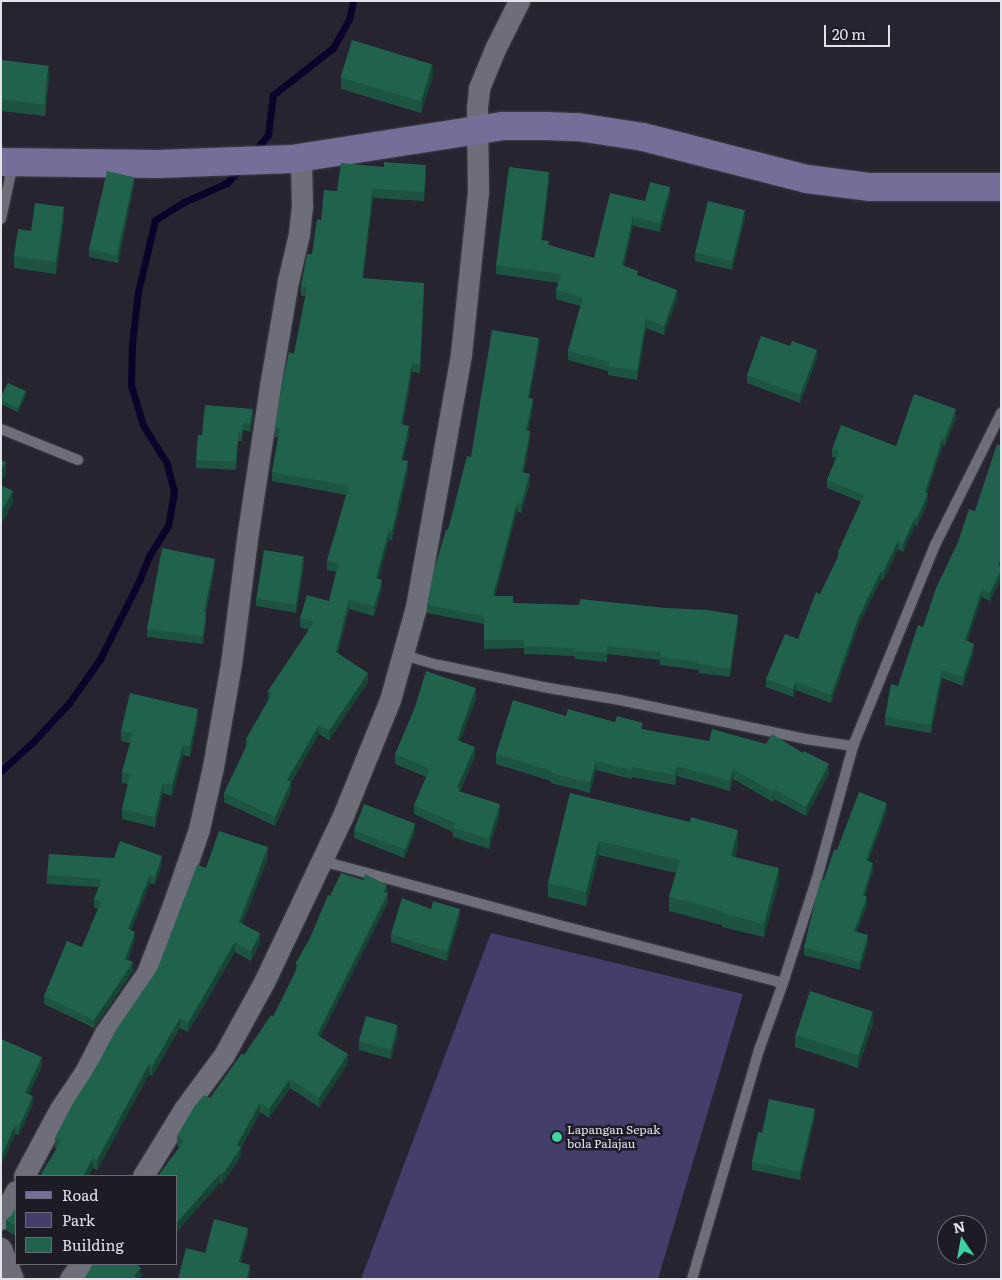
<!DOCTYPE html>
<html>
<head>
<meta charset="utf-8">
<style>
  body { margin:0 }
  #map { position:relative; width:1002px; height:1280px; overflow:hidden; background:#252430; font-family:Literata,serif }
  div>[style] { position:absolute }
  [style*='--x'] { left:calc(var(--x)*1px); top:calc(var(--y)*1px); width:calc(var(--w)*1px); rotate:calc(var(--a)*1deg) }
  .green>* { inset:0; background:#433f6a }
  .stream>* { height:7px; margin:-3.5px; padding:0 3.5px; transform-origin:3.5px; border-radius:3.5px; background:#0c032a }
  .roads { filter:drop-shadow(0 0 1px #41414a) drop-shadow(0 0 1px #41414a) }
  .service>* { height:10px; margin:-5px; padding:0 5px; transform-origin:5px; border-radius:5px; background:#6e6e7b }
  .minor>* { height:21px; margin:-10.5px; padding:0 10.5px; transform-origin:10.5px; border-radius:10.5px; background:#6e6e7b }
  .secondary>* { height:28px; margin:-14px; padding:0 14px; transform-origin:14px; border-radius:14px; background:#736f99 }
  .wall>* { inset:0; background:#1c5441 }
  .shaded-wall>* { inset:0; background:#164535 }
  .building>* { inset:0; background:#20624c; transform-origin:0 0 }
  .dots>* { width:14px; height:14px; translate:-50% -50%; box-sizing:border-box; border:2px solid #1c1b26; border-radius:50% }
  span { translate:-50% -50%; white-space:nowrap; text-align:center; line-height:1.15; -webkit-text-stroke:5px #1c1b26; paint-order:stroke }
  .poi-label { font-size:12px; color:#e3e3ea }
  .left { translate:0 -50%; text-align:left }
  .frame { position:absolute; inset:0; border:2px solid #e3e3ea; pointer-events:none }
  .legend { position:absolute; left:15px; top:1175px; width:162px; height:90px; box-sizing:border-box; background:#1c1b26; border:1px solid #6c6b74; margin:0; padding:6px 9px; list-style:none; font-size:15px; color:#e3e3ea }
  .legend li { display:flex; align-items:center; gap:10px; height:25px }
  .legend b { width:25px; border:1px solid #6c6b74 }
  .north { position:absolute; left:937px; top:1215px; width:50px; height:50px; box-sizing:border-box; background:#1c1b26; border:1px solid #6c6b74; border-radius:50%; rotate:348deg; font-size:14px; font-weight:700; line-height:20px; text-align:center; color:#e3e3ea }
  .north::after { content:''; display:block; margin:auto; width:18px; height:22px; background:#3cd4a4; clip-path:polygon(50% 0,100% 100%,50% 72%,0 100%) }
  .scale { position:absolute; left:824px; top:25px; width:66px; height:22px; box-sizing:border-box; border:2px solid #e3e3ea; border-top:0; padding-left:6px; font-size:15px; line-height:18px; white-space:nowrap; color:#e3e3ea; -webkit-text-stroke:4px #1c1b26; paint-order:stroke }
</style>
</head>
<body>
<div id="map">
  <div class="green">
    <div style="clip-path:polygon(491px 933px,743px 994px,658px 1279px,361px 1279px)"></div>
  </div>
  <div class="stream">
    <div style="--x:252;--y:154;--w:25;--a:-50"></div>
    <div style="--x:268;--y:135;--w:40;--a:-82.9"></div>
    <div style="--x:273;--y:95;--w:76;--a:-38.1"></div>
    <div style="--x:333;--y:48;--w:33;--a:-61"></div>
    <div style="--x:349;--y:19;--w:18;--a:-77"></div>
    <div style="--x:1;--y:771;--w:45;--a:-42.3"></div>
    <div style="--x:34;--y:741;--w:52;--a:-47.4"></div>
    <div style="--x:69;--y:703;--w:54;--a:-54.8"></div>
    <div style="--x:100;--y:659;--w:87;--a:-63.4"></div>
    <div style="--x:139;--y:581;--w:27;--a:-68"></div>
    <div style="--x:149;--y:556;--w:36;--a:-58"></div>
    <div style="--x:168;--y:526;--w:36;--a:-80"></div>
    <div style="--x:174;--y:491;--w:30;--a:-105"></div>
    <div style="--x:166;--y:462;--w:44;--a:-121.9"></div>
    <div style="--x:143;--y:425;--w:42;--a:-106.7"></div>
    <div style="--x:131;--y:385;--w:41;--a:-88.6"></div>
    <div style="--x:132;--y:344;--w:52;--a:-83.4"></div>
    <div style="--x:138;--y:292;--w:74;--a:-76.7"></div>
    <div style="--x:155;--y:220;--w:34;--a:-32"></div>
    <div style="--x:184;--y:202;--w:47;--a:-23.8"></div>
    <div style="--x:227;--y:183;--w:21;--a:-47"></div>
  </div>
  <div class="roads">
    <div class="service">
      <div style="--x:1;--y:219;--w:56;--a:-77.7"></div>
      <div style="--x:1;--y:429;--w:83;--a:21.9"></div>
      <div style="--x:403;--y:655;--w:37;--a:16"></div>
      <div style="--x:439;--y:665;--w:106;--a:11.9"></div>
      <div style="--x:543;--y:687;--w:78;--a:9.6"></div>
      <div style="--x:620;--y:700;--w:189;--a:11.9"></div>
      <div style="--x:805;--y:739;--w:49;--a:8.3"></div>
      <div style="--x:322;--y:861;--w:254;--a:15.1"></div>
      <div style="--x:567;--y:927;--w:223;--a:14.5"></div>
      <div style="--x:783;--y:983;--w:110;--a:-72.1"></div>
      <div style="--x:817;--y:878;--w:137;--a:-74.7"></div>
      <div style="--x:853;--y:746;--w:217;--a:-67.8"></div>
      <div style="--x:935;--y:545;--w:148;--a:-63.4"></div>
      <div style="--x:692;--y:1279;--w:239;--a:-73.7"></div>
      <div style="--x:759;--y:1050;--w:71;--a:-70.3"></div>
    </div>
    <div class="minor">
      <div style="--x:24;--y:1176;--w:76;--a:-61.8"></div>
      <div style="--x:60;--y:1109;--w:45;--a:-56"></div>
      <div style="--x:85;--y:1072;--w:44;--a:-62.9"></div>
      <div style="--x:105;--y:1033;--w:73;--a:-55"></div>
      <div style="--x:147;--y:973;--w:73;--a:-69.1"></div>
      <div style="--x:173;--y:905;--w:80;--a:-71.1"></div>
      <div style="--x:199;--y:829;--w:64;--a:-77.3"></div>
      <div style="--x:213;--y:767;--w:105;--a:-80.1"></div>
      <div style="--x:231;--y:664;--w:133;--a:-82.7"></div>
      <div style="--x:248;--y:532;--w:148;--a:-81.4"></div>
      <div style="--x:270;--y:386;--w:107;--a:-80.3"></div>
      <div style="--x:288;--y:281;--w:48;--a:-76.8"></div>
      <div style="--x:299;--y:234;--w:27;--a:-84"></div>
      <div style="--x:302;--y:207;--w:49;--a:-91.2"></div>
      <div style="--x:143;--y:1176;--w:79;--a:-58.5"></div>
      <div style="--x:184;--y:1109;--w:67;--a:-53.5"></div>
      <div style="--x:224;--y:1055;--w:85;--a:-61.3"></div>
      <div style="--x:265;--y:980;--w:179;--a:-64.6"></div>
      <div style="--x:342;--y:818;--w:127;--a:-67.9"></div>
      <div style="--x:390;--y:700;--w:97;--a:-74.4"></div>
      <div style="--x:416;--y:607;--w:257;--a:-79.9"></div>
      <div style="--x:461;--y:354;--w:162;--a:-84"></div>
      <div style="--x:478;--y:193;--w:85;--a:-90.7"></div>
      <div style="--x:477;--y:108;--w:20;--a:-84"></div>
      <div style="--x:479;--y:88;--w:42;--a:-67.7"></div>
      <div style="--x:495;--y:49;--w:54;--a:-63.4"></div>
      <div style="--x:1;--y:1219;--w:32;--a:-62"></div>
      <div style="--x:1;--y:1248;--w:33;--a:69"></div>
      <div style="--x:70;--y:1279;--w:19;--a:-54"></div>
    </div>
    <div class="secondary">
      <div style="--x:1;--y:162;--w:157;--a:0.7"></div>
      <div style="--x:158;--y:164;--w:134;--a:-2.1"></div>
      <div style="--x:292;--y:159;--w:213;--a:-8.9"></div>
      <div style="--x:502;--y:126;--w:43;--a:0"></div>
      <div style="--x:545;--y:126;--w:33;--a:2"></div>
      <div style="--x:578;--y:127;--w:66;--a:8.7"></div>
      <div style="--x:643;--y:137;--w:169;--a:14.4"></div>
      <div style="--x:807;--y:179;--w:64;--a:7.2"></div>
      <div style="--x:870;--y:187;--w:131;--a:0"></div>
    </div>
  </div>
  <div class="wall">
    <div style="clip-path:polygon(1px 60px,49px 78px,45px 116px,1px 111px)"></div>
    <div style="clip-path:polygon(433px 76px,421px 113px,341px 89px,341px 77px)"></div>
    <div style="clip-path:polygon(426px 174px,424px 201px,373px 198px,363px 278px,424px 292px,420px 373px,412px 372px,403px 424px,409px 435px,403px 460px,408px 471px,392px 540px,389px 539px,378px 579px,382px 589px,374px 616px,349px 609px,338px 653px,368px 682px,329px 740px,319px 734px,291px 783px,291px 791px,275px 826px,224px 802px,224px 793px,246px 747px,246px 739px,268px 701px,268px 691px,309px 630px,300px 627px,300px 618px,329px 601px,336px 572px,327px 570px,327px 561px,346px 495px,272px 481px,272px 472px,278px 437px,275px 437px,275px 428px,294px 354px,306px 296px,301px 296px,301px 286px,312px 254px,321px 220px,337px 191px)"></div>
    <div style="clip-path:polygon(549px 181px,542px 240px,549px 245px,594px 258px,645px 201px,670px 196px,660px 232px,633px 226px,624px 266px,638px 276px,677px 299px,664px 335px,646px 328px,637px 380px,608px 375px,608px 371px,568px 360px,568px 351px,580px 306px,556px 299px,556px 290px,559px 283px,496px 274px,496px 265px)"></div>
    <div style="clip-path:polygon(134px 185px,118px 263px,89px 257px,89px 249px)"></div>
    <div style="clip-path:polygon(745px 218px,732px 270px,695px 261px,695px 252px)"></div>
    <div style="clip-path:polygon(64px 219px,56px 274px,14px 268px,14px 256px,31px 231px)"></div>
    <div style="clip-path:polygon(539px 347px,529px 398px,533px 407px,528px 431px,530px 439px,524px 472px,530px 482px,521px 513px,517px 511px,495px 596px,513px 603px,738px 623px,730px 677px,699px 673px,699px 670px,660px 665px,660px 660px,607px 654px,607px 662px,575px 659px,575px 656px,524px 654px,524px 648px,484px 649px,484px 624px,427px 613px,427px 605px,448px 530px,471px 457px)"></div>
    <div style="clip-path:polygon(817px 358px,800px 403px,747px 383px,747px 375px)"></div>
    <div style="clip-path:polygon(26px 395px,18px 412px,1px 404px,1px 396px)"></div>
    <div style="clip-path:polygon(253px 418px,250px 432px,243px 430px,242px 441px,238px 441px,236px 470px,196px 468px,196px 460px,202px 435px)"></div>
    <div style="clip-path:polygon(956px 418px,945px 446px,943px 445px,927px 492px,928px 501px,917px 526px,915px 525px,903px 552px,898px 549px,883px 580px,881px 579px,859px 624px,831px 703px,796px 690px,793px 697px,766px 687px,766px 679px,798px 639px,838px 557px,838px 552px,861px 502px,827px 488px,827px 480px,836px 458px,832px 457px,832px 449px,896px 446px)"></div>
    <div style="clip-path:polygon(1001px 446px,1001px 578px,990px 601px,982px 597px,967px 641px,974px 652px,963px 686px,942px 678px,931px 733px,885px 725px,885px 717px,923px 627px,975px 511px)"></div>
    <div style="clip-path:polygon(304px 565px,296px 613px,256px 606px,256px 598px)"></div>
    <div style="clip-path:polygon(215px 567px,206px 612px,206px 620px,203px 644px,147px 637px,147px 629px)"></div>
    <div style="clip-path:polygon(476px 698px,460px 741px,475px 756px,460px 791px,500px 814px,489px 849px,453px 837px,453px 832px,414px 814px,414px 805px,426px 777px,395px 764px,395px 754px)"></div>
    <div style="clip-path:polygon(566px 716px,643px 729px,829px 774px,806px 816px,774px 799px,773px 802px,733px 779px,730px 791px,677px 776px,675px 785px,632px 777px,631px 779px,596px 770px,590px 793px,551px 783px,551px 781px,496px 764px,496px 754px)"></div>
    <div style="clip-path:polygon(198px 719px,190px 757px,183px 755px,172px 796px,163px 793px,155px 827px,122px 819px,122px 809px,128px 784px,122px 783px,122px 772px,130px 743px,121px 741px,121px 731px)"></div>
    <div style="clip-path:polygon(570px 793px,738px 844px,735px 857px,779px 882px,764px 937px,722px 927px,722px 925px,669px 911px,669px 897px,676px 873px,599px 855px,586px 906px,548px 897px,548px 883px)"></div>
    <div style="clip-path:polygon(887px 811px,868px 861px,873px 871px,865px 896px,867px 905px,857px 932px,868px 943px,860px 970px,804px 955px,804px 947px,824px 880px,837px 850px)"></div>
    <div style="clip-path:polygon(354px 830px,415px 832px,404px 858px,354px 838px)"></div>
    <div style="clip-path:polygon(268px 857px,242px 924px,260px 943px,251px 961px,235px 952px,188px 1032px,180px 1028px,152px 1076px,149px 1074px,97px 1170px,93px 1168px,88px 1176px,40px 1176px,57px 1149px,55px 1148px,55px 1138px,95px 1069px,157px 970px,206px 868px)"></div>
    <div style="clip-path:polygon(162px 864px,155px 884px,150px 883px,131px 930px,135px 940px,128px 960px,133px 971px,94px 1028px,44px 1004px,44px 996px,82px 947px,98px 909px,94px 907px,94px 899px,99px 887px,47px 884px,47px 875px)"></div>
    <div style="clip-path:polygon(387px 893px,388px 902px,320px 1037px,348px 1063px,319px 1107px,290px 1088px,269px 1118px,260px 1112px,241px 1148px,241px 1156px,222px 1184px,177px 1145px,177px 1136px,210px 1098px,244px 1055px,273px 1017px,296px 970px,296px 963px,310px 938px,330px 896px)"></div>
    <div style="clip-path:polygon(460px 917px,447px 961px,391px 942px,391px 934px)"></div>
    <div style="clip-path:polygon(873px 1024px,858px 1068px,795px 1047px,795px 1035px)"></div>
    <div style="clip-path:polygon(398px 1033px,391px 1059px,359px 1050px,359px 1041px)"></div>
    <div style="clip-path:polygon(1px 1039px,42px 1066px,29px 1094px,33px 1104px,19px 1135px,15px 1134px)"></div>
    <div style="clip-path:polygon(815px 1117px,800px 1180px,752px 1170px,752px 1162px,762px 1133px)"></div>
    <div style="clip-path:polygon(16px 1207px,16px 1236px,6px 1230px,6px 1220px,12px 1215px)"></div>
  </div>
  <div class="shaded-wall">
    <div style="clip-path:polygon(433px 64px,433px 76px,421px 113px,421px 101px)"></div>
    <div style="clip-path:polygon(49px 66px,49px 78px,45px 116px,45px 104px)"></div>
    <div style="clip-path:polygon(549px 172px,549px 181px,541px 249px,541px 240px)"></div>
    <div style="clip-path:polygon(134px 177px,134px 185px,118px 263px,118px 255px)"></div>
    <div style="clip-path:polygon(670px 187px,670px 196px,660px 232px,660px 223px)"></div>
    <div style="clip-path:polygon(373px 189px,373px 198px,362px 287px,362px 278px)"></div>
    <div style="clip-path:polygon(64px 207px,64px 219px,56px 274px,56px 262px)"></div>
    <div style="clip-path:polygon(745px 210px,745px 218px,732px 270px,732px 262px)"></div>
    <div style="clip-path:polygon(633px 217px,633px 226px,622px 274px,622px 265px)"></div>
    <div style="clip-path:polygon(424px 283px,424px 292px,420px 373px,420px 364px)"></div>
    <div style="clip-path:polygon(677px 290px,677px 299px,664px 335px,664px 326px)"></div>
    <div style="clip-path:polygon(646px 319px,646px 328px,637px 380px,637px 371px)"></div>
    <div style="clip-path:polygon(539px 338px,539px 347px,528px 406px,528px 398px)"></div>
    <div style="clip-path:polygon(817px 350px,817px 358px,800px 403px,800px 395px)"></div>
    <div style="clip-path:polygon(412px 363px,412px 372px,401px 433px,401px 424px)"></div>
    <div style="clip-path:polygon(26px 391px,26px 395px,18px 412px,18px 408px)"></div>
    <div style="clip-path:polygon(533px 399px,533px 407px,526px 439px,526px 430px)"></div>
    <div style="clip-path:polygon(253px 409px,253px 418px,250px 432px,250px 424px)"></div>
    <div style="clip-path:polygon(956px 409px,956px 418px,945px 446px,945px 438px)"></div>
    <div style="clip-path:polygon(409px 426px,409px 435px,401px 469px,401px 460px)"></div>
    <div style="clip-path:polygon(530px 431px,530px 439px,522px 480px,522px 472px)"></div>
    <div style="clip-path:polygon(943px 437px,943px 445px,925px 500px,925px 492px)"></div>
    <div style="clip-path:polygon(408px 461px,408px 471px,392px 540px,392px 531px)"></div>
    <div style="clip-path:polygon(6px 462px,6px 474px,1px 483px,1px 471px)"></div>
    <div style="clip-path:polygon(530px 474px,530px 482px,521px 513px,521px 504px)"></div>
    <div style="clip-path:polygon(13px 491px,13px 503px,1px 525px,1px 513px)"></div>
    <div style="clip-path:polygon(928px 493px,928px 501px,917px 526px,917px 518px)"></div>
    <div style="clip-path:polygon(517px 503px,517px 511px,493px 604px,493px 596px)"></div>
    <div style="clip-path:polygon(915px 517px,915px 525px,903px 552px,903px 544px)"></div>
    <div style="clip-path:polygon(389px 530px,389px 539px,376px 588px,376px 578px)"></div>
    <div style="clip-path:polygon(898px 541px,898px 549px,883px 580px,883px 572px)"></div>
    <div style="clip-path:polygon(304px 556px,304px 565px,296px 613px,296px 605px)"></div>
    <div style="clip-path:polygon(1001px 558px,1001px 566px,998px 574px,998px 565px)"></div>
    <div style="clip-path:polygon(215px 559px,215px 567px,204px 620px,204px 612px)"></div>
    <div style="clip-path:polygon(1001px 570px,1001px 578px,990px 601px,990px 593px)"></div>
    <div style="clip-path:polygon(881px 571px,881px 579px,859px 624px,831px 703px,831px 695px,859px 616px)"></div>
    <div style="clip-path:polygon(382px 580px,382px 589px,374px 616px,374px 606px)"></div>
    <div style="clip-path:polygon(982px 589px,982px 597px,965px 649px,965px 640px)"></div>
    <div style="clip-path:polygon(349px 600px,349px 609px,336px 661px,336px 652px)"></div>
    <div style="clip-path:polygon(206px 612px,206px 620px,203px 644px,203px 636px)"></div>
    <div style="clip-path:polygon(738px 615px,738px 623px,730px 677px,730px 669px)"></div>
    <div style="clip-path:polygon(974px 644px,974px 652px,963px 686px,963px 677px)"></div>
    <div style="clip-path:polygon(942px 670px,942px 678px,931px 733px,931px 725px)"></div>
    <div style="clip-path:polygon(368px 673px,368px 682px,329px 740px,329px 731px)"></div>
    <div style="clip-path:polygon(796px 682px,796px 690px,793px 697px,793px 689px)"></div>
    <div style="clip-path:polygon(476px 688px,476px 698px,457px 749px,457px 740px)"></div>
    <div style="clip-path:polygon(198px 709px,198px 719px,190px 757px,190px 746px)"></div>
    <div style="clip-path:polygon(319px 725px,319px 734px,291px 783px,291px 791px,275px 826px,275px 817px,287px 780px)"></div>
    <div style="clip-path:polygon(183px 745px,183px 755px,172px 796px,172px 785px)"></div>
    <div style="clip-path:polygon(475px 747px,475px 756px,460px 791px,460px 797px,457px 787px)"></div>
    <div style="clip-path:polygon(596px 761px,596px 770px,590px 793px,590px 783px)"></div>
    <div style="clip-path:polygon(829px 764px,829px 774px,806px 816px,806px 807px)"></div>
    <div style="clip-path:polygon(677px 766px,677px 776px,675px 785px,675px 775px)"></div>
    <div style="clip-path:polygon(733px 769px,733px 779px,730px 791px,730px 781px)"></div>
    <div style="clip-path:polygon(163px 783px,163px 793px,155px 827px,155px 817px)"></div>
    <div style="clip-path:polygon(774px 789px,774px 799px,773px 802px,773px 792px)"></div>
    <div style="clip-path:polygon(887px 803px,887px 811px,866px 868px,866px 860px)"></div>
    <div style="clip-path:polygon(500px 804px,500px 814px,489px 849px,489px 839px)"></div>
    <div style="clip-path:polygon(415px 824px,415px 832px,404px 858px,404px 850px)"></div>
    <div style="clip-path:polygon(738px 830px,738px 844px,731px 870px,731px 856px)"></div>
    <div style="clip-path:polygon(599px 841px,599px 855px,586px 906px,586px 892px)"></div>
    <div style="clip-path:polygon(268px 847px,268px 857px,239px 932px,239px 922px)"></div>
    <div style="clip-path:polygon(162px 856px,162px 864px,155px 884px,155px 876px)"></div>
    <div style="clip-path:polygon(873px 863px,873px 871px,863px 904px,863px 895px)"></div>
    <div style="clip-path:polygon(779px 868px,779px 882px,764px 937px,764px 924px)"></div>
    <div style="clip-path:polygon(150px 875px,150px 883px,128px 937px,128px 929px)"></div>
    <div style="clip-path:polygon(387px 885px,387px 894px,384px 892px)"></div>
    <div style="clip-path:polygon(388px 893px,388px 902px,317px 1043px,317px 1035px)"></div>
    <div style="clip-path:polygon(867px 897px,867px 905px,854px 939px,854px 931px)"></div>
    <div style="clip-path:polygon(460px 909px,460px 917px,447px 961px,447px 952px)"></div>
    <div style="clip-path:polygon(135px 932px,135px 940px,125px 968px,125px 959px)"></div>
    <div style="clip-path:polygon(260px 933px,260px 943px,251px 961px,251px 951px)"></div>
    <div style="clip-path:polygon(868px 935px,868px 943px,860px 970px,860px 962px)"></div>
    <div style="clip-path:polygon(235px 942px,235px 952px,188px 1032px,188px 1023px)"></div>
    <div style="clip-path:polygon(133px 962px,133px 971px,94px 1028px,94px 1020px)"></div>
    <div style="clip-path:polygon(873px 1012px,873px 1024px,858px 1068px,858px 1056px)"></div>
    <div style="clip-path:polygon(180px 1018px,180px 1028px,152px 1076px,152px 1066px)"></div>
    <div style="clip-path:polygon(398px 1025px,398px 1033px,391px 1059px,391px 1051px)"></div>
    <div style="clip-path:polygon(348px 1054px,348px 1063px,319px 1107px,319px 1098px)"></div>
    <div style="clip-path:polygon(42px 1057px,42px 1066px,25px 1101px,25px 1093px)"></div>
    <div style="clip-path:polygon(149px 1064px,149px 1074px,97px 1170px,97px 1160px)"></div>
    <div style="clip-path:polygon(290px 1079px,290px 1088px,269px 1118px,269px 1109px)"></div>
    <div style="clip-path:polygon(33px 1096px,33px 1104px,19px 1135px,19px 1127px)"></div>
    <div style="clip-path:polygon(260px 1103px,260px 1112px,241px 1148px,241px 1156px,222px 1184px,222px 1175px,237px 1145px)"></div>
    <div style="clip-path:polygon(815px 1109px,815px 1117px,800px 1180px,800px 1172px)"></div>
    <div style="clip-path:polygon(15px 1125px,15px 1134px,1px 1166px,1px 1158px)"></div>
    <div style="clip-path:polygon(93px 1158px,93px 1168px,88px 1176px,83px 1176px)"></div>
    <div style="clip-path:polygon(220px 1174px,220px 1183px,176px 1233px,176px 1224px)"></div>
    <div style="clip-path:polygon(248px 1228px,248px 1236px,239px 1270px,239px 1262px)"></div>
    <div style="clip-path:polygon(250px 1265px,250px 1273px,249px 1279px,247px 1279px)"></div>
    <div style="clip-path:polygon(141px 1268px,141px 1277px,139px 1279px,134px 1279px,134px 1276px)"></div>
  </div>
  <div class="building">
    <div style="left:352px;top:40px;width:84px;height:39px;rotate:17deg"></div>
    <div style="left:1px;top:60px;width:48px;height:39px;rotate:7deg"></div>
    <div style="clip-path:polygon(384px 162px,426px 165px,424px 192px,373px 189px,362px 278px,424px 283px,420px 364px,412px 363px,401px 424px,409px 426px,401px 460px,408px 461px,392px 531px,389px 530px,376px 578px,382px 580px,374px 606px,349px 600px,336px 652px,368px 673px,329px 731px,319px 725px,287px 780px,291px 782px,275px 817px,224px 793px,249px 741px,246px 739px,272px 694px,268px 691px,314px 622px,300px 618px,307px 595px,329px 601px,339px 563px,327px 561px,349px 486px,272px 472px,280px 429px,275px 428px,282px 384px,289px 352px,294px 354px,307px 287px,301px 286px,307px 254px,312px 254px,317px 219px,321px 220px,324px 190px,337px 191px,341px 163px,384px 167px)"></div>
    <div style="clip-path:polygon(509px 167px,549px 172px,541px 240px,549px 241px,548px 245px,594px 258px,610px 193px,645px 201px,650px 182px,670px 187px,660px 223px,633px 217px,622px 265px,638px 271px,637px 275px,677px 290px,664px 326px,646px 319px,637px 371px,608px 366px,609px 362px,568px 351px,583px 298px,556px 290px,561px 274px,496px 265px)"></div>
    <div style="left:107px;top:171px;width:28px;height:80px;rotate:13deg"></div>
    <div style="left:708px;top:201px;width:38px;height:53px;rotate:14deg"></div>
    <div style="clip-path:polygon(35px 203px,64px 207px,56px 262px,14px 256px,18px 229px,31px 231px)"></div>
    <div style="clip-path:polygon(492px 330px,539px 338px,528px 398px,533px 399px,526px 430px,530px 431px,522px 472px,530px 474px,521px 504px,517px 503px,493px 596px,513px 596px,513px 603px,579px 605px,580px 599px,666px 608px,708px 610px,738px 615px,730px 669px,699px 664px,700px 662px,660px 657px,661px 652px,607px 646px,607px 653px,575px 651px,575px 648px,524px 646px,524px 640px,484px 640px,484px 616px,427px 605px,434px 570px,446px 530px,448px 530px,467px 456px,471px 457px)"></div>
    <div style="clip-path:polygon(761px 336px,790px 346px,792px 341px,817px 350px,800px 395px,747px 375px)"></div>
    <div style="clip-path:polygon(8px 383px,26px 391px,18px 408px,1px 400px,1px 396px)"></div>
    <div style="clip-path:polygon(914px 394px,956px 409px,945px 438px,943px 437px,925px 492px,928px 493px,917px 518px,915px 517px,903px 544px,898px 541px,883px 572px,881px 571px,859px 616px,831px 695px,796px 682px,793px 689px,766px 679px,785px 634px,798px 639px,816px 592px,820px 594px,840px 553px,838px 552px,864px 495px,827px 480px,839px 451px,832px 449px,841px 425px,896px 446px)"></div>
    <div style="clip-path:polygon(205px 405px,253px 409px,250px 424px,243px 422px,242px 433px,238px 432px,236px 462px,196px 460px,198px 435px,202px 435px)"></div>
    <div style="clip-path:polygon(997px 444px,1001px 446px,1001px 558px,998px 565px,1001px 567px,1001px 570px,990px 593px,982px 589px,965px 640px,974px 644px,963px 677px,942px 670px,931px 725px,885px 717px,891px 684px,898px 686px,918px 625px,923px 627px,936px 588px,958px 542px,969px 509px,975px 511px)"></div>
    <div style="clip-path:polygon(1px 460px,6px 462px,1px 471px)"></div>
    <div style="clip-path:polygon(1px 485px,13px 491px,1px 513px)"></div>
    <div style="clip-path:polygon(162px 548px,215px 559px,204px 612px,206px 612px,203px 636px,147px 629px)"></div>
    <div style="left:264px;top:550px;width:40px;height:49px;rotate:9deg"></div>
    <div style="clip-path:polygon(426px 671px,476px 688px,457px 740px,475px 747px,457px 787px,460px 788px,458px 791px,500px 804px,489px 839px,453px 828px,455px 823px,414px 805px,430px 769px,395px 754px,415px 707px)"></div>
    <div style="clip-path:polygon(130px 693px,198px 709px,190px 746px,183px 745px,172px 785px,163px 783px,155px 817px,122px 809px,130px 774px,122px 772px,133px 733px,121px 731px)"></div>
    <div style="clip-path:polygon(513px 700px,566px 716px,568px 709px,615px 722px,617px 716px,643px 723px,641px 729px,709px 741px,712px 729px,766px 744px,772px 734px,803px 753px,804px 751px,829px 764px,806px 807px,774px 789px,773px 792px,733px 769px,730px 781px,677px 766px,675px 775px,632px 767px,631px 770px,596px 761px,590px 783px,551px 773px,552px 771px,496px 754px)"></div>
    <div style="clip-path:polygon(859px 792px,887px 803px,866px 860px,873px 863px,863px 895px,867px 897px,854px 931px,868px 935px,860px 962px,804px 947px,820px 882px,821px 879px,824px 880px,834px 850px,837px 850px)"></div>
    <div style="clip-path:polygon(570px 793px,690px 822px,691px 817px,738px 830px,731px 856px,779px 868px,764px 924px,722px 913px,723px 911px,669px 897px,680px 860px,599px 841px,586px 892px,548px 883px)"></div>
    <div style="left:364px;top:804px;width:55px;height:28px;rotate:21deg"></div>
    <div style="clip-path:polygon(219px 831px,268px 847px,239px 922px,260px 933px,251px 951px,235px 942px,188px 1023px,180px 1018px,152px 1066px,149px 1064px,97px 1160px,93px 1158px,83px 1176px,40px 1176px,61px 1141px,55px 1138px,73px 1103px,95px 1069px,116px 1030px,157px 970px,197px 865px,206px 868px)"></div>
    <div style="clip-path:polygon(120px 841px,162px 856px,155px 876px,150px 875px,128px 929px,135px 932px,125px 959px,133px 962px,94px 1020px,44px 996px,67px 941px,82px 947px,101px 902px,94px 899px,102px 879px,47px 875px,49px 854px,114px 858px)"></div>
    <div style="clip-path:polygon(341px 873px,363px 880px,365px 874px,387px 885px,384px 892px,388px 893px,317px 1035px,348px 1054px,319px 1098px,290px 1079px,269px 1109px,260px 1103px,237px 1145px,241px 1148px,222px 1175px,220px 1174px,176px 1224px,176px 1176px,158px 1176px,184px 1141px,177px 1136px,194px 1107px,204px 1095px,210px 1098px,242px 1053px,244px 1055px,271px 1015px,273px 1017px,299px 965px,296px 963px,310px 938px,328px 895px,330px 896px)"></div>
    <div style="clip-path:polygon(402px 898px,431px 909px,433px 901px,460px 909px,447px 952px,391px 934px)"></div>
    <div style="left:810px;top:991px;width:66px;height:46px;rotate:18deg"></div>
    <div style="left:366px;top:1016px;width:33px;height:26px;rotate:16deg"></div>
    <div style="clip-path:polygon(1px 1039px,42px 1057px,25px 1093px,33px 1096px,19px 1127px,15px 1125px,1px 1158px)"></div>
    <div style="clip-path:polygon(769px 1099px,815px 1109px,800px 1172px,752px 1162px,758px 1132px,762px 1133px)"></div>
    <div style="clip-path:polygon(16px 1207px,16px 1226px,6px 1220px,12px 1215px)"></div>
    <div style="clip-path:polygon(214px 1219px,248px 1228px,239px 1262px,250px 1265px,247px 1279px,178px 1279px,186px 1248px,205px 1253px)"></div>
    <div style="clip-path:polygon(93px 1264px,136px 1264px,141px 1268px,134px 1276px,138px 1279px,84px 1279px)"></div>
  </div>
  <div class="dots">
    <div style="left:557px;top:1137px;background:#3cd4a4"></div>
  </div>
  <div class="poi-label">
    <span class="left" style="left:567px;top:1137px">Lapangan Sepak<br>bola Palajau</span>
  </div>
  <div class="frame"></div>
  <ul class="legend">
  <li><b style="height:6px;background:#736f99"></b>Road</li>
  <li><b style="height:14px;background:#433f6a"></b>Park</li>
  <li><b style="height:14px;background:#20624c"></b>Building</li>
  </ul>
  <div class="north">N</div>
  <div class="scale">20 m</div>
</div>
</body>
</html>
